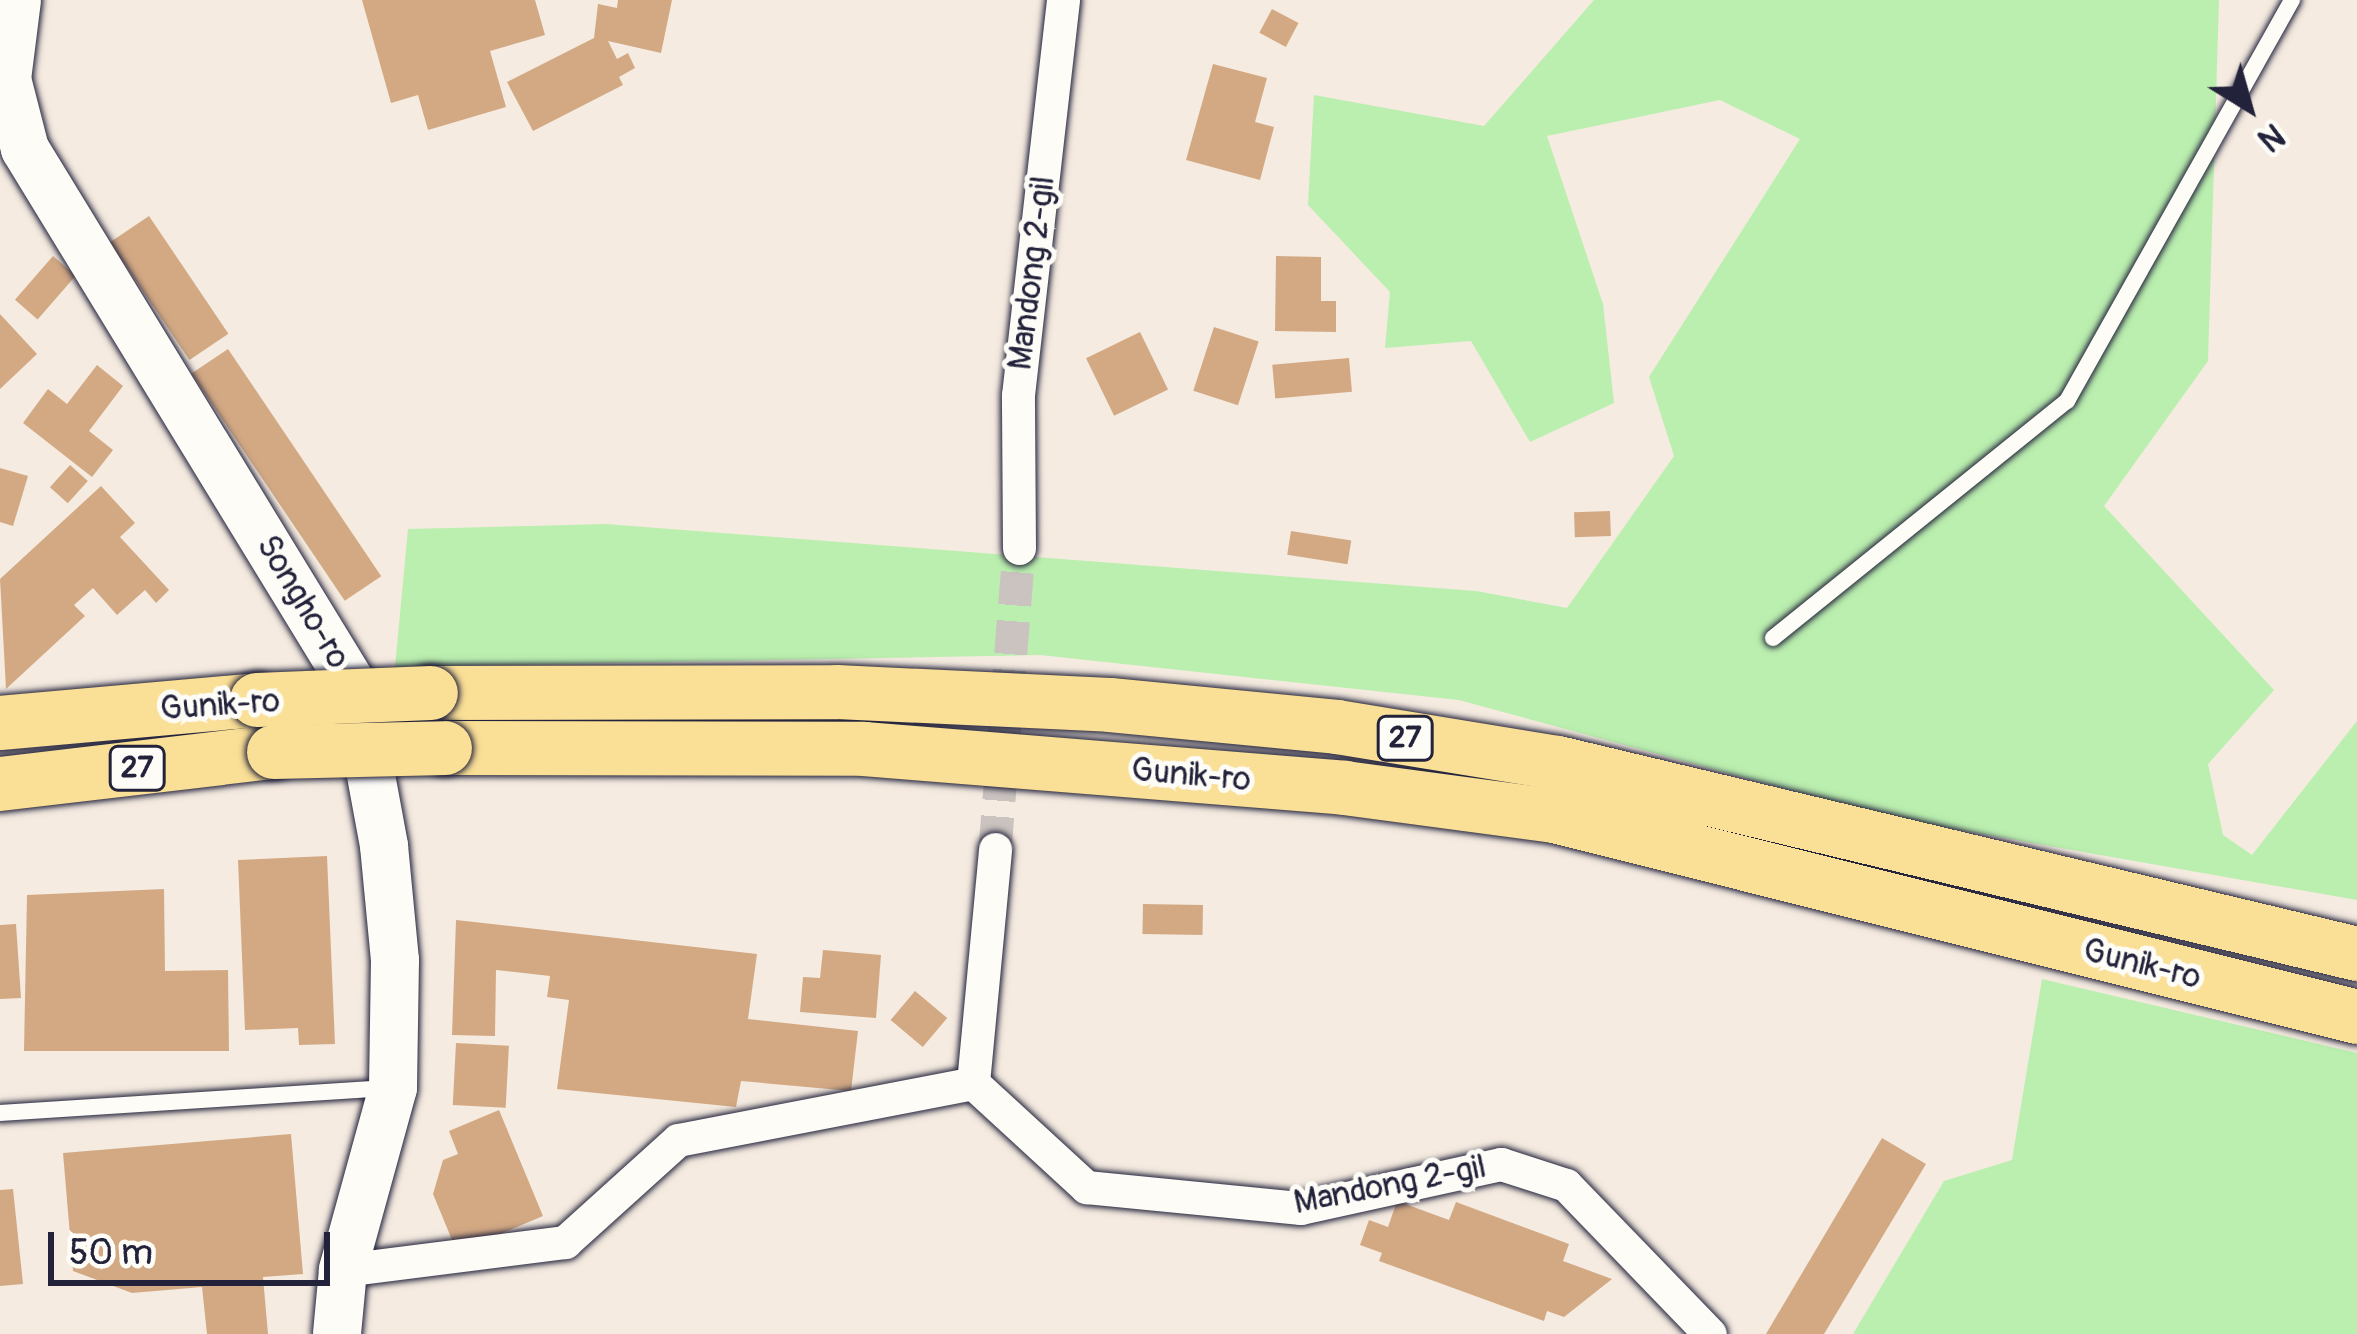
<!DOCTYPE html>
<html>
<head>
<meta charset="utf-8">
<style>
  body { margin:0 }
  #map { position:relative; width:2357px; height:1334px; overflow:hidden; background:#f5ebe0; font-family:Pangolin,sans-serif }
  div>[style] { position:absolute }
  [style*='--x'] { left:calc(var(--x)*1px); top:calc(var(--y)*1px); width:calc(var(--w)*1px); rotate:calc(var(--a)*1deg) }
  .green>* { inset:0; background:#bbefaf }
  .building>* { inset:0; background:#d3a984; transform-origin:0 0 }
  .minor-tunnel>* { height:33px; margin-top:-16.5px; transform-origin:0; background:repeating-linear-gradient(90deg,#cbc3bf 0 33px,transparent 0 49px) }
  .roads { filter:drop-shadow(0 0 3px #22223b) drop-shadow(0 0 3px #22223b) }
  .service>* { height:16px; margin:-8px; padding:0 8px; transform-origin:8px; border-radius:8px; background:#fdfcf7 }
  .minor>* { height:33px; margin:-16.5px; padding:0 16.5px; transform-origin:16.5px; border-radius:16.5px; background:#fdfcf7 }
  .secondary>* { height:48px; margin:-24px; padding:0 24px; transform-origin:24px; border-radius:24px; background:#fdfcf7 }
  .trunk>* { height:54px; margin:-27px; padding:0 27px; transform-origin:27px; border-radius:27px; background:#fadf96 }
  .bridges { filter:drop-shadow(0 0 3px #22223b) drop-shadow(0 0 3px #22223b) }
  .trunk-bridge>* { height:54px; margin:-27px; padding:0 27px; transform-origin:27px; border-radius:27px; background:#fadf96 }
  span { translate:-50% -50%; white-space:nowrap; text-align:center; line-height:1.15; -webkit-text-stroke:10px #fdfcf7; paint-order:stroke }
  .shield-label span { padding:3px 9px; background:#fdfcf7; border:3px solid; border-radius:9px; -webkit-text-stroke-width:0 }
  .shield-label { font-size:30px; color:#22223b; font-weight:700 }
  .street-label { font-size:33px; color:#22223b }
  .north { position:absolute; left:2189px; top:48px; width:120px; height:120px; -webkit-text-stroke:9px #fdfcf7; paint-order:stroke; rotate:143deg; font-size:33px; font-weight:700; line-height:48px; text-align:center; color:#22223b }
  .north::after { content:''; display:block; margin:auto; width:42px; height:54px; background:#22223b; clip-path:polygon(50% 0,100% 100%,50% 72%,0 100%) }
  .scale { position:absolute; left:48px; top:1232px; width:282px; height:54px; box-sizing:border-box; border:6px solid #22223b; border-top:0; padding-left:15px; font-size:36px; line-height:42px; white-space:nowrap; color:#22223b; -webkit-text-stroke:9px #fdfcf7; paint-order:stroke }
</style>
</head>
<body>
<div id="map">
  <div class="green">
    <div style="clip-path:polygon(1594px 0,2219px 0,2208px 361px,2104px 506px,2274px 690px,2208px 764px,2223px 835px,2252px 855px,2357px 721px,2357px 900px,1896px 819px,1459px 700px,1040px 655px,395px 667px,408px 529px,606px 524px,1476px 591px,1567px 608px,1674px 456px,1649px 377px,1800px 139px,1720px 100px,1547px 136px,1603px 304px,1614px 403px,1530px 442px,1471px 341px,1385px 348px,1390px 292px,1308px 205px,1314px 95px,1484px 126px)"></div>
    <div style="clip-path:polygon(2042px 979px,2357px 1053px,2357px 1334px,1853px 1334px,1944px 1181px,2012px 1160px)"></div>
  </div>
  <div class="building">
    <div style="clip-path:polygon(362px 0,535px 0,545px 35px,490px 51px,506px 107px,428px 130px,418px 95px,391px 103px)"></div>
    <div style="clip-path:polygon(618px 0,672px 0,661px 53px,608px 41px,617px 59px,628px 53px,635px 68px,619px 77px,623px 85px,533px 131px,507px 82px,594px 38px,598px 4px,617px 8px)"></div>
    <div style="left:1272px;top:9px;width:30px;height:27px;rotate:28deg"></div>
    <div style="clip-path:polygon(1213px 64px,1267px 78px,1255px 122px,1274px 127px,1260px 180px,1186px 160px)"></div>
    <div style="left:149px;top:216px;width:142px;height:47px;rotate:56deg"></div>
    <div style="left:53px;top:256px;width:30px;height:58px;rotate:41deg"></div>
    <div style="clip-path:polygon(1276px 256px,1321px 257px,1321px 301px,1336px 301px,1336px 332px,1275px 331px)"></div>
    <div style="clip-path:polygon(0 314px,37px 354px,0 389px)"></div>
    <div style="left:1214px;top:327px;width:47px;height:67px;rotate:18deg"></div>
    <div style="left:1140px;top:332px;width:64px;height:60px;rotate:64deg"></div>
    <div style="left:228px;top:349px;width:274px;height:44px;rotate:56deg"></div>
    <div style="left:1349px;top:358px;width:34px;height:77px;rotate:85deg"></div>
    <div style="clip-path:polygon(97px 365px,123px 386px,89px 431px,113px 450px,92px 477px,23px 423px,48px 389px,67px 404px)"></div>
    <div style="left:70px;top:465px;width:24px;height:30px;rotate:42deg"></div>
    <div style="clip-path:polygon(0 468px,28px 476px,13px 526px,0 522px)"></div>
    <div style="clip-path:polygon(101px 486px,135px 523px,120px 537px,169px 590px,156px 603px,145px 590px,117px 615px,93px 588px,74px 605px,85px 616px,6px 689px,0 579px)"></div>
    <div style="left:1610px;top:511px;width:25px;height:36px;rotate:88deg"></div>
    <div style="left:1291px;top:531px;width:61px;height:24px;rotate:9deg"></div>
    <div style="clip-path:polygon(327px 856px,335px 1044px,299px 1045px,298px 1028px,245px 1030px,238px 860px)"></div>
    <div style="clip-path:polygon(164px 889px,165px 971px,228px 970px,229px 1051px,24px 1051px,27px 895px)"></div>
    <div style="left:1143px;top:904px;width:60px;height:30px;rotate:1deg"></div>
    <div style="clip-path:polygon(456px 920px,757px 954px,748px 1019px,858px 1031px,851px 1091px,741px 1081px,736px 1107px,557px 1089px,569px 1000px,547px 997px,550px 976px,496px 970px,495px 1036px,452px 1035px)"></div>
    <div style="clip-path:polygon(16px 924px,21px 998px,0 999px,0 925px)"></div>
    <div style="clip-path:polygon(823px 950px,881px 955px,876px 1018px,800px 1012px,803px 977px,820px 978px)"></div>
    <div style="left:915px;top:991px;width:42px;height:38px;rotate:40deg"></div>
    <div style="left:456px;top:1043px;width:53px;height:62px;rotate:3deg"></div>
    <div style="clip-path:polygon(499px 1110px,543px 1216px,457px 1252px,433px 1194px,443px 1160px,458px 1154px,449px 1131px)"></div>
    <div style="clip-path:polygon(291px 1134px,303px 1274px,263px 1277px,268px 1334px,207px 1334px,202px 1287px,132px 1293px,73px 1271px,63px 1153px)"></div>
    <div style="clip-path:polygon(1882px 1138px,1926px 1164px,1824px 1334px,1766px 1334px)"></div>
    <div style="clip-path:polygon(13px 1189px,23px 1284px,0 1286px,0 1190px)"></div>
    <div style="clip-path:polygon(1397px 1201px,1449px 1220px,1456px 1202px,1569px 1244px,1563px 1261px,1612px 1279px,1564px 1317px,1547px 1311px,1544px 1321px,1379px 1261px,1382px 1253px,1360px 1245px,1369px 1220px,1388px 1227px)"></div>
  </div>
  <div class="minor-tunnel">
    <div style="--x:995;--y:849;--w:302;--a:-85.4"></div>
  </div>
  <div class="roads">
    <div class="service">
      <div style="--x:1773;--y:638;--w:378;--a:-38.9"></div>
      <div style="--x:2067;--y:401;--w:460;--a:-60.7"></div>
      <div style="--x:0;--y:1113;--w:388;--a:-3.7"></div>
    </div>
    <div class="minor">
      <div style="--x:1019;--y:548;--w:153;--a:-90.4"></div>
      <div style="--x:1018;--y:395;--w:398;--a:-83.5"></div>
      <div style="--x:973;--y:1083;--w:154;--a:42.6"></div>
      <div style="--x:1086;--y:1187;--w:216;--a:5.6"></div>
      <div style="--x:1301;--y:1208;--w:205;--a:-12.4"></div>
      <div style="--x:1501;--y:1164;--w:68;--a:17.9"></div>
      <div style="--x:1566;--y:1185;--w:207;--a:46"></div>
      <div style="--x:343;--y:1270;--w:224;--a:-7.2"></div>
      <div style="--x:565;--y:1242;--w:152;--a:-42.1"></div>
      <div style="--x:678;--y:1140;--w:300;--a:-10.9"></div>
      <div style="--x:973;--y:1083;--w:235;--a:-84.6"></div>
    </div>
    <div class="secondary">
      <div style="--x:17;--y:0;--w:80;--a:97.2"></div>
      <div style="--x:7;--y:79;--w:72;--a:75.6"></div>
      <div style="--x:25;--y:149;--w:633;--a:58.57"></div>
      <div style="--x:355;--y:689;--w:160;--a:79.5"></div>
      <div style="--x:384;--y:846;--w:115;--a:84.5"></div>
      <div style="--x:395;--y:960;--w:128;--a:90.9"></div>
      <div style="--x:393;--y:1088;--w:189;--a:105.4"></div>
      <div style="--x:343;--y:1270;--w:64;--a:95.4"></div>
    </div>
    <div class="trunk">
      <div style="--x:431;--y:693;--w:406;--a:-0.1"></div>
      <div style="--x:837;--y:692;--w:273;--a:2.7"></div>
      <div style="--x:1110;--y:705;--w:228;--a:5.5"></div>
      <div style="--x:1337;--y:727;--w:224;--a:9.3"></div>
      <div style="--x:1558;--y:763;--w:822;--a:13.44"></div>
      <div style="--x:0;--y:723;--w:258;--a:-5.1"></div>
      <div style="--x:445;--y:748;--w:419;--a:0.1"></div>
      <div style="--x:864;--y:749;--w:483;--a:4.6"></div>
      <div style="--x:1345;--y:788;--w:211;--a:7.6"></div>
      <div style="--x:1554;--y:816;--w:828;--a:14.05"></div>
      <div style="--x:0;--y:784;--w:276;--a:-6.7"></div>
    </div>
  </div>
  <div class="bridges">
    <div class="trunk-bridge">
      <div style="--x:257;--y:700;--w:174;--a:-2.3"></div>
      <div style="--x:274;--y:752;--w:171;--a:-1.3"></div>
    </div>
  </div>
  <div class="shield-label">
    <span style="left:1405px;top:738px">27</span>
    <span style="left:137px;top:768px">27</span>
  </div>
  <div class="street-label">
    <span style="left:1032px;top:273px;rotate:-83deg">Mandong 2-gil</span>
    <span style="left:303px;top:602px;rotate:59deg">Songho-ro</span>
    <span style="left:220px;top:705px;rotate:-4deg">Gunik-ro</span>
    <span style="left:1191px;top:775px;rotate:5deg">Gunik-ro</span>
    <span style="left:2142px;top:964px;rotate:14deg">Gunik-ro</span>
    <span style="left:1390px;top:1185px;rotate:-11deg">Mandong 2-gil</span>
  </div>
  <div class="north">N</div>
  <div class="scale">50 m</div>
</div>
</body>
</html>
